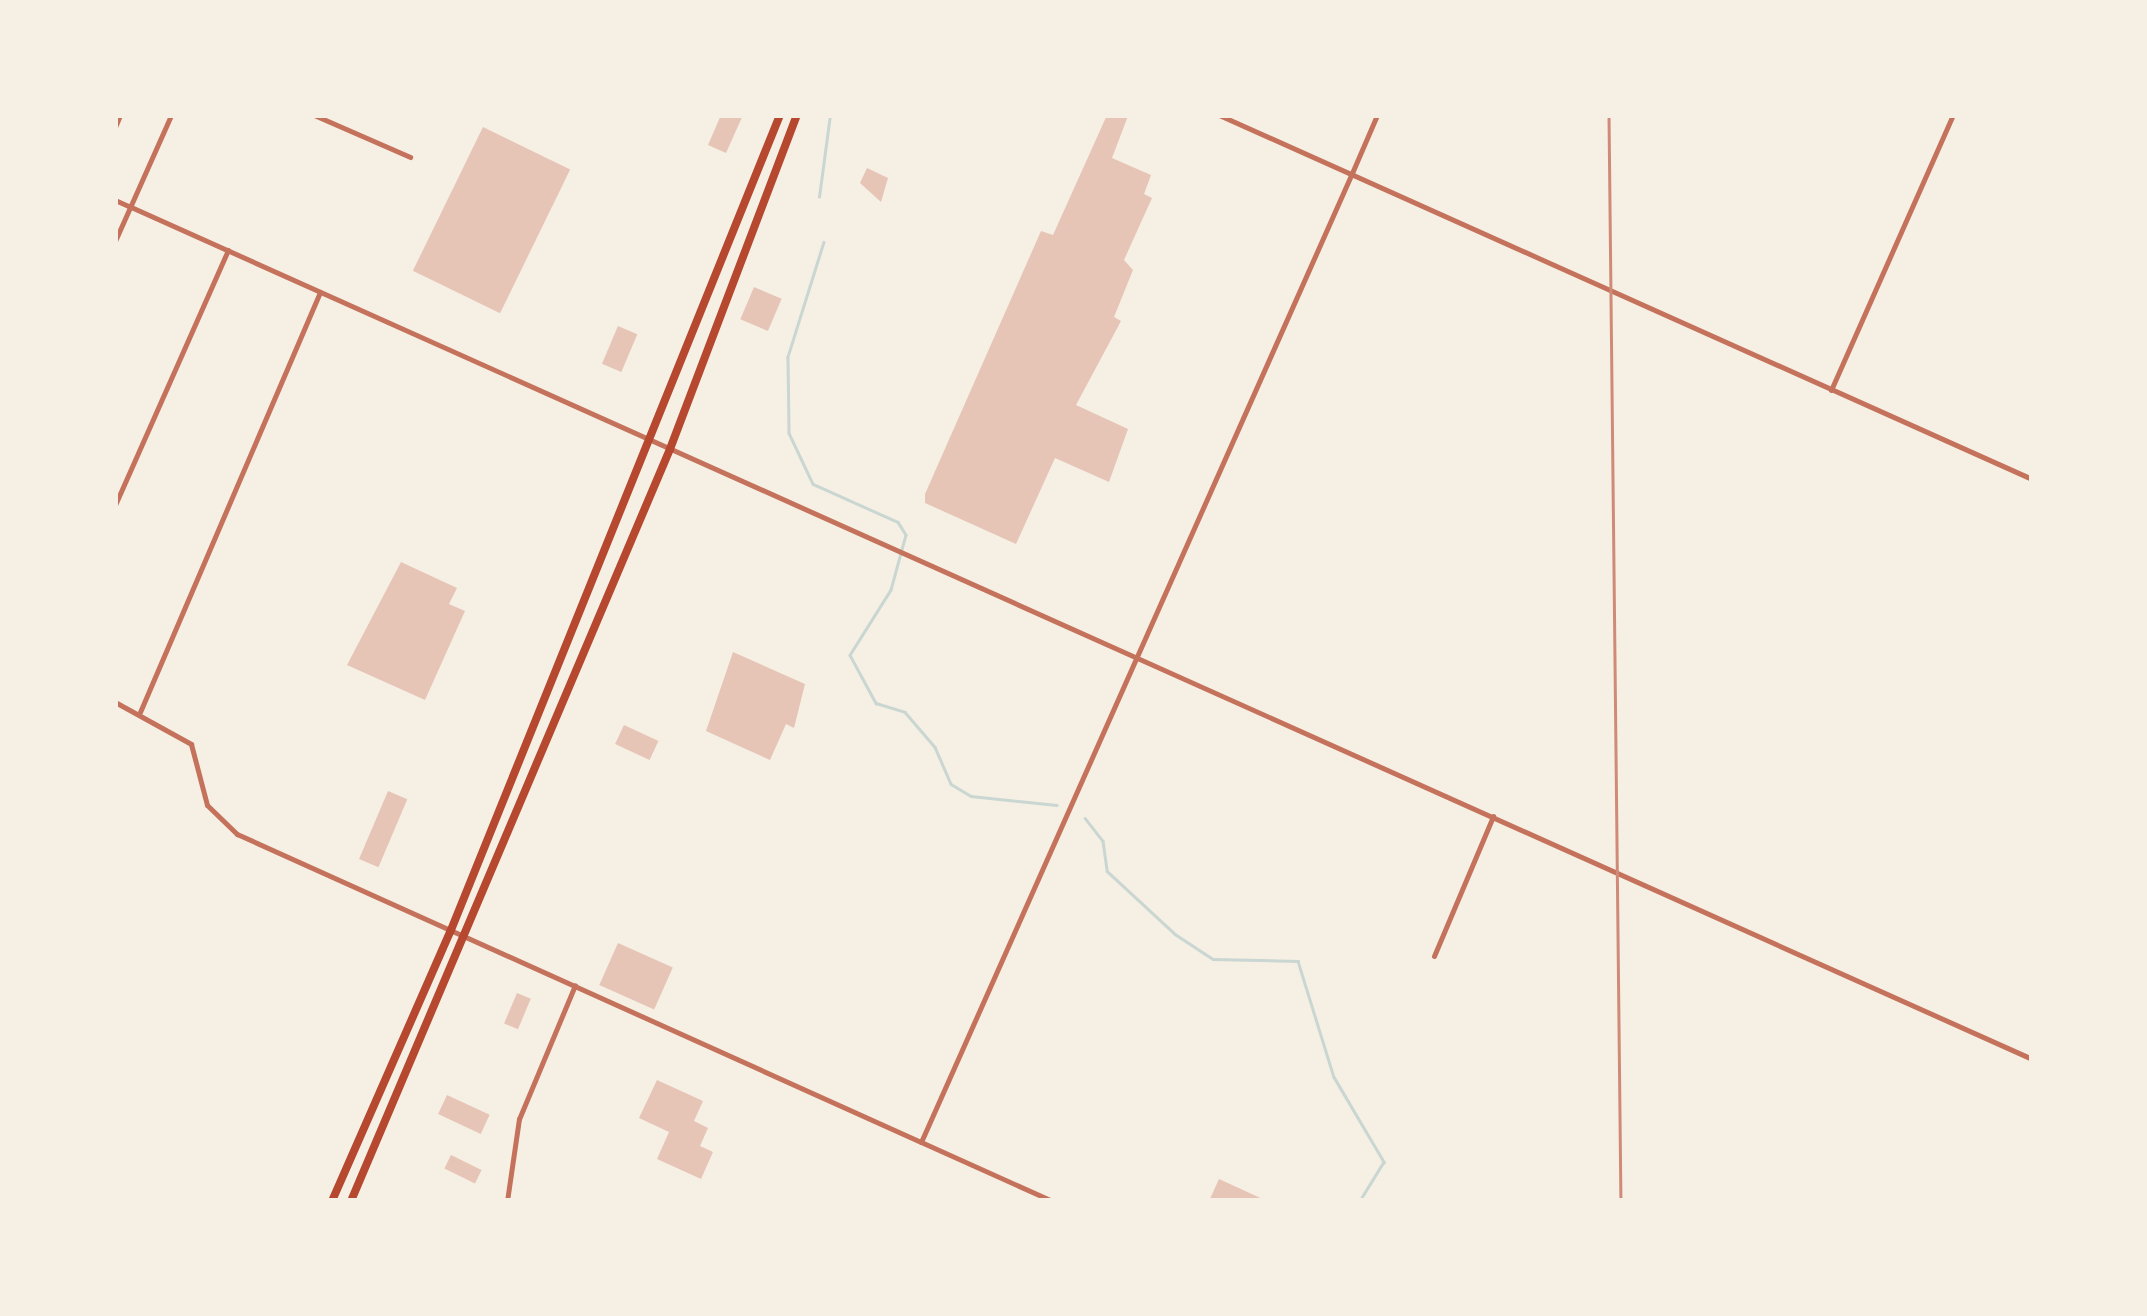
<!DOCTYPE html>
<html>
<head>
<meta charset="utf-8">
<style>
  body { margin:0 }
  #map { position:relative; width:2147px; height:1316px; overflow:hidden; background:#f6efe4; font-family:Spectral,serif }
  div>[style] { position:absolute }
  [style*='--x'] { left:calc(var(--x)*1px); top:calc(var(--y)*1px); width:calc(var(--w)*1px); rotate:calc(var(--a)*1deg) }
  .stream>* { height:2.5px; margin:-1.25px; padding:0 1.25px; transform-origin:1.25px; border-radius:1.25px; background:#c9d6d2 }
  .building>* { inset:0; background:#e6c5b7; transform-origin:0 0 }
  .minor>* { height:5px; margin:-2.5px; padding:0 2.5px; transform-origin:2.5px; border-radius:2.5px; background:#c5725c }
  .tertiary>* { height:5px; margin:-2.5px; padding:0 2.5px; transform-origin:2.5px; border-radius:2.5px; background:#c5725c }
  .trunk>* { height:8px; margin:-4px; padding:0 4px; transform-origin:4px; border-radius:4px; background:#b5482f }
  .rail>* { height:2.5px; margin:-1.25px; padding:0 1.25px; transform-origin:1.25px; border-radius:1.25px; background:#cf8b77 }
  span { translate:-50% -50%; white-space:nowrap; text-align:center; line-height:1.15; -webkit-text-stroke:10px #f6efe4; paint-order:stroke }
  .frame { position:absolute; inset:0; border:118px solid #f6efe4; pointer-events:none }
</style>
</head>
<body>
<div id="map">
  <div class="stream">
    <div style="--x:819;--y:197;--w:83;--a:-82.4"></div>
    <div style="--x:824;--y:242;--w:121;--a:107.4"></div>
    <div style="--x:788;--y:357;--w:76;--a:89.2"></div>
    <div style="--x:789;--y:433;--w:56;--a:64.8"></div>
    <div style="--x:813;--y:484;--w:93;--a:24.1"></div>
    <div style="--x:898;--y:522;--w:15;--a:58"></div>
    <div style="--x:906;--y:535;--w:57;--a:105.3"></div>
    <div style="--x:891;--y:590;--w:77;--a:122.2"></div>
    <div style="--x:850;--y:655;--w:55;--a:61.6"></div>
    <div style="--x:876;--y:703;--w:30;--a:17"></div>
    <div style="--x:905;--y:712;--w:46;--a:49.4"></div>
    <div style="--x:935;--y:747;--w:40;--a:66.6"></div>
    <div style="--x:951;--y:784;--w:23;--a:31"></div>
    <div style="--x:971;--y:796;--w:86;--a:6"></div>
    <div style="--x:1085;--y:818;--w:29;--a:52"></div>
    <div style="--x:1103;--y:841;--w:30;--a:82"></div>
    <div style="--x:1107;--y:871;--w:93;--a:42.8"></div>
    <div style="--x:1175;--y:934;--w:45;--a:33.3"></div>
    <div style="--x:1213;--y:959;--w:85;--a:1.3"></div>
    <div style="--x:1298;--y:961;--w:121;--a:72.8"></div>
    <div style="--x:1334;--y:1077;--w:99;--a:59.5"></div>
    <div style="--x:1384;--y:1162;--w:46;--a:121.6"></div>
  </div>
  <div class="building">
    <div style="clip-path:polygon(721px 115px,743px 115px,726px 153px,708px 145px)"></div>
    <div style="clip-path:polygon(1107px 115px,1128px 116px,1112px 158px,1151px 175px,1144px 194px,1152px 198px,1124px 260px,1133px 270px,1114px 317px,1121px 321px,1076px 405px,1128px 429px,1109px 482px,1055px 458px,1016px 544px,925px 503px,925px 494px,1041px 231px,1053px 235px)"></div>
    <div style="left:483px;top:127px;width:97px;height:160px;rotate:26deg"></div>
    <div style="clip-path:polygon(867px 168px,888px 178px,881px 202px,860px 183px)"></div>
    <div style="left:754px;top:287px;width:30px;height:35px;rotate:23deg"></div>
    <div style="left:618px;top:326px;width:21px;height:41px;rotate:23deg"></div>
    <div style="clip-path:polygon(401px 562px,457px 588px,449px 604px,465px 611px,425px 700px,347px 665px)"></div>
    <div style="clip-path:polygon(733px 652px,805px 684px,794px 728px,786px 724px,770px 760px,706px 731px)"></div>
    <div style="left:624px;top:725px;width:38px;height:21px;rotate:25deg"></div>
    <div style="left:388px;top:791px;width:21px;height:74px;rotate:23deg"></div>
    <div style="left:618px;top:943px;width:60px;height:46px;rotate:24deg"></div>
    <div style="left:517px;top:993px;width:15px;height:33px;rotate:23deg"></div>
    <div style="clip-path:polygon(657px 1080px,703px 1101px,694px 1121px,708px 1128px,700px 1146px,713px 1152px,701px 1179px,657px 1159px,669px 1132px,639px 1118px)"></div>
    <div style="left:447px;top:1095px;width:47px;height:21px;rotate:25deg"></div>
    <div style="left:451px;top:1155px;width:34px;height:15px;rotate:26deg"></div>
    <div style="clip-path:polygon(1219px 1179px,1267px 1201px,1209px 1201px)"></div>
  </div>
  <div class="minor">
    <div style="--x:314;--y:115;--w:105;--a:23.6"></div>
    <div style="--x:115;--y:127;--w:13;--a:-67"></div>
    <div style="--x:1352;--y:173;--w:63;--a:-66.7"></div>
    <div style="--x:115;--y:200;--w:17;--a:24"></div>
    <div style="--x:115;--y:505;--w:279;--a:-66.1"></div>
    <div style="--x:140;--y:712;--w:457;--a:-66.8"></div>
    <div style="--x:1434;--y:956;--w:152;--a:-67.1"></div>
    <div style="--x:921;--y:1142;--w:144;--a:24.2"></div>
  </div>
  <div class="tertiary">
    <div style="--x:1219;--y:115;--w:891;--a:24.12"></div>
    <div style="--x:131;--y:207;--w:2083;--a:24.14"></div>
    <div style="--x:115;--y:241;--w:138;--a:-66"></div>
    <div style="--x:1831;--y:390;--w:301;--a:-66.1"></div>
    <div style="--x:115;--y:702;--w:87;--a:28.9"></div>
    <div style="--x:191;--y:744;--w:63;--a:75.3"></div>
    <div style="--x:207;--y:805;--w:42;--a:44"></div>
    <div style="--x:237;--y:834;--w:750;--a:24.24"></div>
    <div style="--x:921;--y:1142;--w:1061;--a:-66.02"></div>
    <div style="--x:507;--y:1201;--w:83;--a:-81.7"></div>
    <div style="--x:519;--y:1119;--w:145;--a:-67.3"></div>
  </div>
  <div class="trunk">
    <div style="--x:332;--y:1201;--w:296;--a:-66.3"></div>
    <div style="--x:451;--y:930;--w:879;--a:-68.02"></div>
    <div style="--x:351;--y:1201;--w:817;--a:-67.01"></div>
    <div style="--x:670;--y:449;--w:357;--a:-69.2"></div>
  </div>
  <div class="rail">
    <div style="--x:1609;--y:115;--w:1086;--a:89.37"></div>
  </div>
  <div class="frame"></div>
</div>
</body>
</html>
